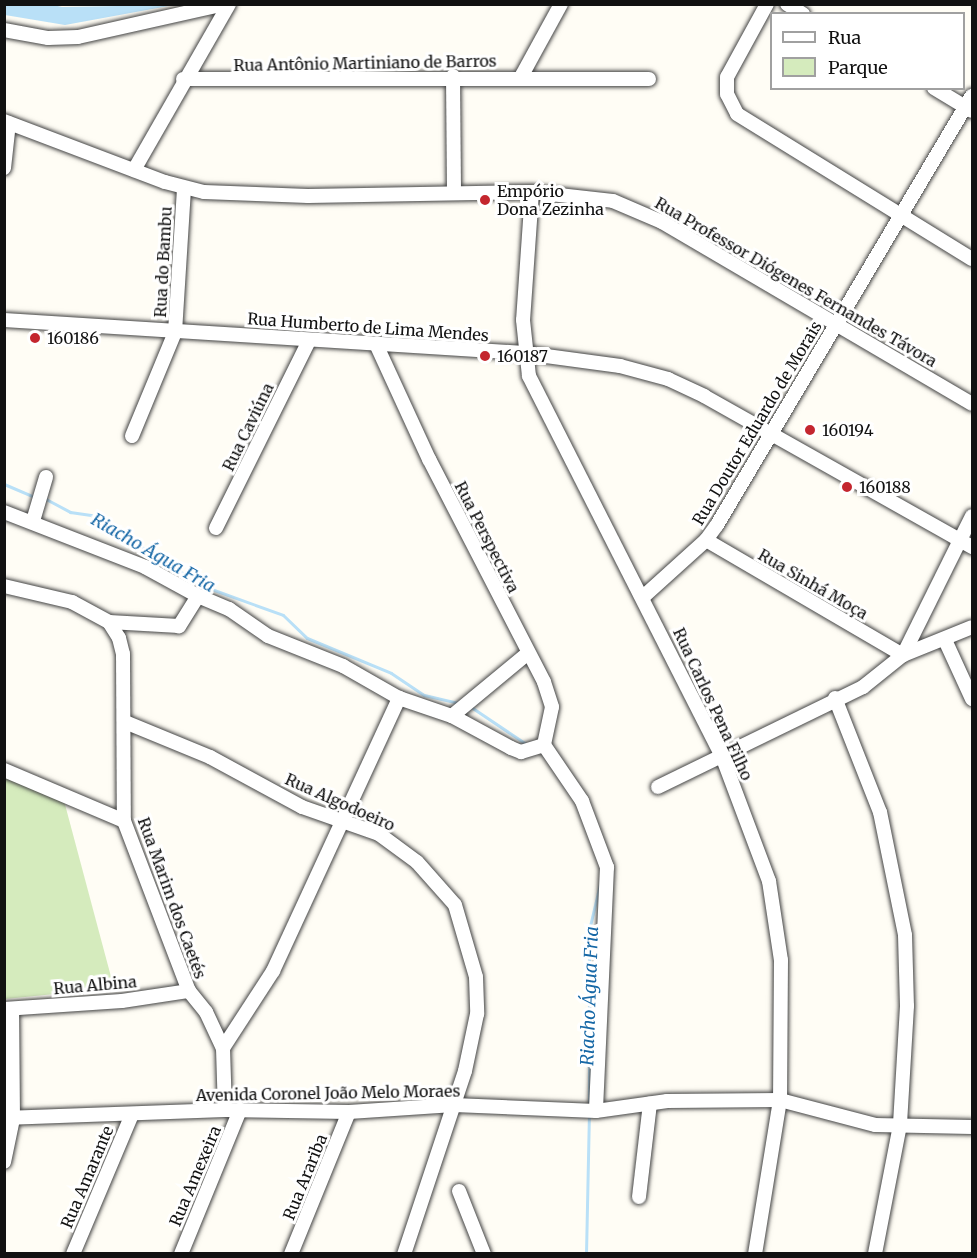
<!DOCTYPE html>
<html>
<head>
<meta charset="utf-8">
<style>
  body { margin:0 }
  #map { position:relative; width:977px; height:1258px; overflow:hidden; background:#fffdf5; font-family:Merriweather,serif }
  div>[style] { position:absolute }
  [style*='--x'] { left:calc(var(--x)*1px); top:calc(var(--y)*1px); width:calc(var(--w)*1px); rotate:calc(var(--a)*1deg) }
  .green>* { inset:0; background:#d5ebbd }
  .water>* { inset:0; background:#b9e0f7 }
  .stream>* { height:3px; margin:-1.5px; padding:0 1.5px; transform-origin:1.5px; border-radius:1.5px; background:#b9e0f7 }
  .roads { filter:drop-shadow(0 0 2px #444) drop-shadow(0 0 2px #444) }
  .minor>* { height:14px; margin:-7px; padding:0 7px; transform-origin:7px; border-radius:7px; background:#fff }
  .dots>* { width:16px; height:16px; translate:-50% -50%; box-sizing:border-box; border:3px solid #fff; border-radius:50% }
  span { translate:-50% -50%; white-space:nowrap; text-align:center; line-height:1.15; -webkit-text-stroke:6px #fff; paint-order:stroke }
  .street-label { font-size:16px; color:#111 }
  .poi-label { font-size:16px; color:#111 }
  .left { translate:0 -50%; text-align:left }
  .water-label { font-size:18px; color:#1768a6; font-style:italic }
  .frame { position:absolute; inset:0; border:6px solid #111; pointer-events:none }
  .legend { position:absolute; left:770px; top:12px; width:195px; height:78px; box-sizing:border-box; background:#fff; border:2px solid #a0a0a0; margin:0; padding:8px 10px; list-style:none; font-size:18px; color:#111 }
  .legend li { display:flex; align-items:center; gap:12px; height:30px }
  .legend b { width:30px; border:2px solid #a0a0a0 }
</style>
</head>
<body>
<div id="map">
  <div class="green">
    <div style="clip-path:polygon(4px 773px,63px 797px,114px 988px,5px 999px)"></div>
  </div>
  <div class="water">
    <div style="clip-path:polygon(49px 4px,62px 7px,174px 5px,65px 25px,5px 15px,5px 5px)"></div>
  </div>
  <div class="stream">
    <div style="--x:4;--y:484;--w:34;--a:23"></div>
    <div style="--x:44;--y:498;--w:30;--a:28"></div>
    <div style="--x:70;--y:512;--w:21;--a:8"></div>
    <div style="--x:91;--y:515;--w:133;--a:32.4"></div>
    <div style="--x:203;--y:586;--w:85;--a:19.9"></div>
    <div style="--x:283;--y:615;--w:33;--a:44"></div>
    <div style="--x:307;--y:638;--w:91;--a:22.6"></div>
    <div style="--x:391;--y:673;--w:40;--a:34"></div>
    <div style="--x:424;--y:695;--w:36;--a:13"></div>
    <div style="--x:471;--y:707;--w:70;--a:33.9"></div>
    <div style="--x:589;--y:1107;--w:177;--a:-90"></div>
    <div style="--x:589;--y:930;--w:47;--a:-76.6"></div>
    <div style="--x:586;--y:1254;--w:140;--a:-88.8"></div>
  </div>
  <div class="roads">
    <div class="minor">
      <div style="--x:767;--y:4;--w:83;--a:118.7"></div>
      <div style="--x:727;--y:77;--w:17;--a:90"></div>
      <div style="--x:727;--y:94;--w:22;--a:63"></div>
      <div style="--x:737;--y:114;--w:276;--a:31.7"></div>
      <div style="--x:787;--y:4;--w:19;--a:32"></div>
      <div style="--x:4;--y:30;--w:45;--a:10.3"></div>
      <div style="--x:48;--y:38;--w:30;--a:-2"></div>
      <div style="--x:78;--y:37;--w:151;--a:-12.7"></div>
      <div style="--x:453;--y:76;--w:117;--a:89.5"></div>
      <div style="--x:521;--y:77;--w:83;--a:-61.3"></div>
      <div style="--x:183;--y:79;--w:466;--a:0"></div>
      <div style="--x:934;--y:88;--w:44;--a:31.2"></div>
      <div style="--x:4;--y:121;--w:172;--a:20.8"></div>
      <div style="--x:165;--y:182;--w:40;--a:14.4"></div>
      <div style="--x:204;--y:192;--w:104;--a:2.2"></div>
      <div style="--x:308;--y:196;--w:224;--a:-1"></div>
      <div style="--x:532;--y:192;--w:81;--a:6.3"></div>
      <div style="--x:613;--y:201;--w:53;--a:23.2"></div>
      <div style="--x:662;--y:222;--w:359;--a:30.4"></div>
      <div style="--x:4;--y:168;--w:45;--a:-83.7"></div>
      <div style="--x:134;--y:170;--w:191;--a:-60.2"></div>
      <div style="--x:532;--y:192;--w:128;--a:94"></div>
      <div style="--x:523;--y:320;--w:56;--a:83.9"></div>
      <div style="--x:529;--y:376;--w:426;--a:63.1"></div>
      <div style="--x:722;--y:756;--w:134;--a:69.4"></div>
      <div style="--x:769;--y:881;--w:80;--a:81.4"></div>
      <div style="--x:781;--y:960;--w:140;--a:90.4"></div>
      <div style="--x:780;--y:1100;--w:156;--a:99.2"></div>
      <div style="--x:4;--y:320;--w:521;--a:3.63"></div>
      <div style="--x:524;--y:353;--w:97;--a:7.7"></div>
      <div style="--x:620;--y:366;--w:50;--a:15.2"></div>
      <div style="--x:668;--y:379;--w:40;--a:25"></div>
      <div style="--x:704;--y:396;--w:308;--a:29.4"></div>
      <div style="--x:376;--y:344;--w:127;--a:65.3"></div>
      <div style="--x:429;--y:459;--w:251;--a:62.7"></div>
      <div style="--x:544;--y:682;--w:26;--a:72"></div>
      <div style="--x:552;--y:707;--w:39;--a:102"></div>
      <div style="--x:132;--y:436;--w:113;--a:-67.5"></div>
      <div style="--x:175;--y:332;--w:144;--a:-86.4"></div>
      <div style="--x:4;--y:512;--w:151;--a:21.3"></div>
      <div style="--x:145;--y:567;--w:60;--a:28.7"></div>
      <div style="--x:198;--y:596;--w:36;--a:122"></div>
      <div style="--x:179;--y:626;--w:70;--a:-176.7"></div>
      <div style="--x:33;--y:521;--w:46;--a:-73.5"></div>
      <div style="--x:216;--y:528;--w:209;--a:-63.6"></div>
      <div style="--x:706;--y:540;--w:228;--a:30.3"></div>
      <div style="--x:4;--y:586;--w:70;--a:13.2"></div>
      <div style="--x:72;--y:602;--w:42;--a:28.4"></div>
      <div style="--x:109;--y:622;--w:19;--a:58"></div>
      <div style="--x:119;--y:638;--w:16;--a:76"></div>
      <div style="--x:123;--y:654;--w:167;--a:89.7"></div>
      <div style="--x:124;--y:821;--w:182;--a:69.1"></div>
      <div style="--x:189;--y:991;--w:27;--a:51"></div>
      <div style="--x:206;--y:1012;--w:40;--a:65"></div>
      <div style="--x:223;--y:1048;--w:62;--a:88.2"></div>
      <div style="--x:198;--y:596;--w:34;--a:23"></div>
      <div style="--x:229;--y:609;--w:47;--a:34.7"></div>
      <div style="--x:268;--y:636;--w:81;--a:21.8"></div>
      <div style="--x:343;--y:666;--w:64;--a:29.7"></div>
      <div style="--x:399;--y:698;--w:56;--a:18.8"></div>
      <div style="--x:452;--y:716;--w:67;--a:28.5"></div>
      <div style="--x:511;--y:748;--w:11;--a:22"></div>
      <div style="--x:521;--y:752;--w:24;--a:-17"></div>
      <div style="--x:643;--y:597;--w:85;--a:-42.1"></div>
      <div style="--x:706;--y:540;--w:19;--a:-54"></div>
      <div style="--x:717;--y:525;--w:499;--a:-59.3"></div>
      <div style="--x:945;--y:640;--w:65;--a:65.4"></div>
      <div style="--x:903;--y:655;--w:155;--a:-63.6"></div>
      <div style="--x:835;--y:698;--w:123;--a:68.5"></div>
      <div style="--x:880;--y:812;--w:126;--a:78.5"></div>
      <div style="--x:905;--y:935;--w:71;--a:88.4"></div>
      <div style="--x:907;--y:1006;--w:119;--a:93.4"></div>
      <div style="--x:900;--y:1125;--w:131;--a:101"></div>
      <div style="--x:452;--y:716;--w:97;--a:-39.6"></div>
      <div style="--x:125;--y:722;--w:92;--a:22.4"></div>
      <div style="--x:210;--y:757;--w:105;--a:28.5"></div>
      <div style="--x:302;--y:807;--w:82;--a:19.3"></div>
      <div style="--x:379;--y:834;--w:47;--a:36.4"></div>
      <div style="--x:417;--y:862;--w:57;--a:48.5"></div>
      <div style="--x:455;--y:905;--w:75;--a:73.7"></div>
      <div style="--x:476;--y:977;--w:37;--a:88"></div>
      <div style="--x:477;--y:1014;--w:58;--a:101.9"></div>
      <div style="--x:465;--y:1071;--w:193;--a:108.4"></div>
      <div style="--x:544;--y:745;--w:68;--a:55.8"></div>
      <div style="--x:582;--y:801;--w:71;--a:69.3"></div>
      <div style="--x:607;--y:867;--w:244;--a:92.6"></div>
      <div style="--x:4;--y:770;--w:130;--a:23"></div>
      <div style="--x:658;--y:787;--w:228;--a:-26"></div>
      <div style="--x:863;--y:687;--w:51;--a:-38.7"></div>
      <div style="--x:903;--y:655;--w:74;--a:-22.1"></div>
      <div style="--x:4;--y:1009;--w:118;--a:-3.9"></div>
      <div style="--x:122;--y:1001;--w:68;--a:-8.5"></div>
      <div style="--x:223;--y:1048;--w:92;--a:-57"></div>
      <div style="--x:273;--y:971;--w:301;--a:-65.2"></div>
      <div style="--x:4;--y:1118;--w:221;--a:-2.1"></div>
      <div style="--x:225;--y:1110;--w:124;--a:0.9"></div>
      <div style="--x:349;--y:1112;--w:105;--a:-3.8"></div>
      <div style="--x:454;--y:1105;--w:142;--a:2.4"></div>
      <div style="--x:596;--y:1111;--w:72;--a:-8"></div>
      <div style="--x:667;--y:1101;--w:113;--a:-0.5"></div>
      <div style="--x:780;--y:1100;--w:98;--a:14.7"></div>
      <div style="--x:875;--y:1125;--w:97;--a:1.2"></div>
      <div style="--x:4;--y:1162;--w:44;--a:-78.2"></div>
      <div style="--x:13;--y:1119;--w:110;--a:-90.5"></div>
      <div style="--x:459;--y:1191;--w:68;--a:68.4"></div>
      <div style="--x:639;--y:1197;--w:94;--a:-83.3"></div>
      <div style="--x:73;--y:1254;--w:152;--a:-67.1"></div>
      <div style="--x:181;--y:1254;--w:156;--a:-67.7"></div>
      <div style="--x:291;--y:1254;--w:153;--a:-67.8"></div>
    </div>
  </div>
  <div class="dots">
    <div style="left:485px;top:200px;background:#c4262e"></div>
    <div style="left:35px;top:338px;background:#c4262e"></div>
    <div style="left:485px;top:356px;background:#c4262e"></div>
    <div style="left:810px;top:430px;background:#c4262e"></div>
    <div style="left:847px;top:487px;background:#c4262e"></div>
  </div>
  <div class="street-label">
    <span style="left:365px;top:63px;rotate:-1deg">Rua Antônio Martiniano de Barros</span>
    <span style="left:163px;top:262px;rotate:-87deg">Rua do Bambu</span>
    <span style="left:796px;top:282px;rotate:30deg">Rua Professor Diógenes Fernandes Távora</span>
    <span style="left:368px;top:327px;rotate:4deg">Rua Humberto de Lima Mendes</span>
    <span style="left:757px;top:423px;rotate:-59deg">Rua Doutor Eduardo de Morais</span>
    <span style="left:248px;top:427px;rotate:-64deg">Rua Caviúna</span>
    <span style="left:487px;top:537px;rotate:63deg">Rua Perspectiva</span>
    <span style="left:813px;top:584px;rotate:30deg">Rua Sinhá Moça</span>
    <span style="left:713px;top:704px;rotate:65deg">Rua Carlos Pena Filho</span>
    <span style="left:340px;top:802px;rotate:24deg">Rua Algodoeiro</span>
    <span style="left:172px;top:898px;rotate:70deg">Rua Marim dos Caetés</span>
    <span style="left:95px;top:985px;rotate:-5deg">Rua Albina</span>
    <span style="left:328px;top:1093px;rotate:-1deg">Avenida Coronel João Melo Moraes</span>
    <span style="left:195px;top:1176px;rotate:-67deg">Rua Amexeira</span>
    <span style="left:87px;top:1177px;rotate:-67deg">Rua Amarante</span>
    <span style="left:305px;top:1177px;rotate:-68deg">Rua Arariba</span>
  </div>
  <div class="poi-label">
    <span class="left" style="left:497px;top:200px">Empório<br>Dona Zezinha</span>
    <span class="left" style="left:47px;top:338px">160186</span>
    <span class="left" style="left:497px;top:356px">160187</span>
    <span class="left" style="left:822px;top:430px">160194</span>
    <span class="left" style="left:859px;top:487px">160188</span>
  </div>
  <div class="water-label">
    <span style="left:153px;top:553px;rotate:30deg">Riacho Água Fria</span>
    <span style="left:590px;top:996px;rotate:-88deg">Riacho Água Fria</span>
  </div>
  <div class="frame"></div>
  <ul class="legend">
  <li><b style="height:8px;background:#fff"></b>Rua</li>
  <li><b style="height:16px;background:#d5ebbd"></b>Parque</li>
  </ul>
</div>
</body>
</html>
